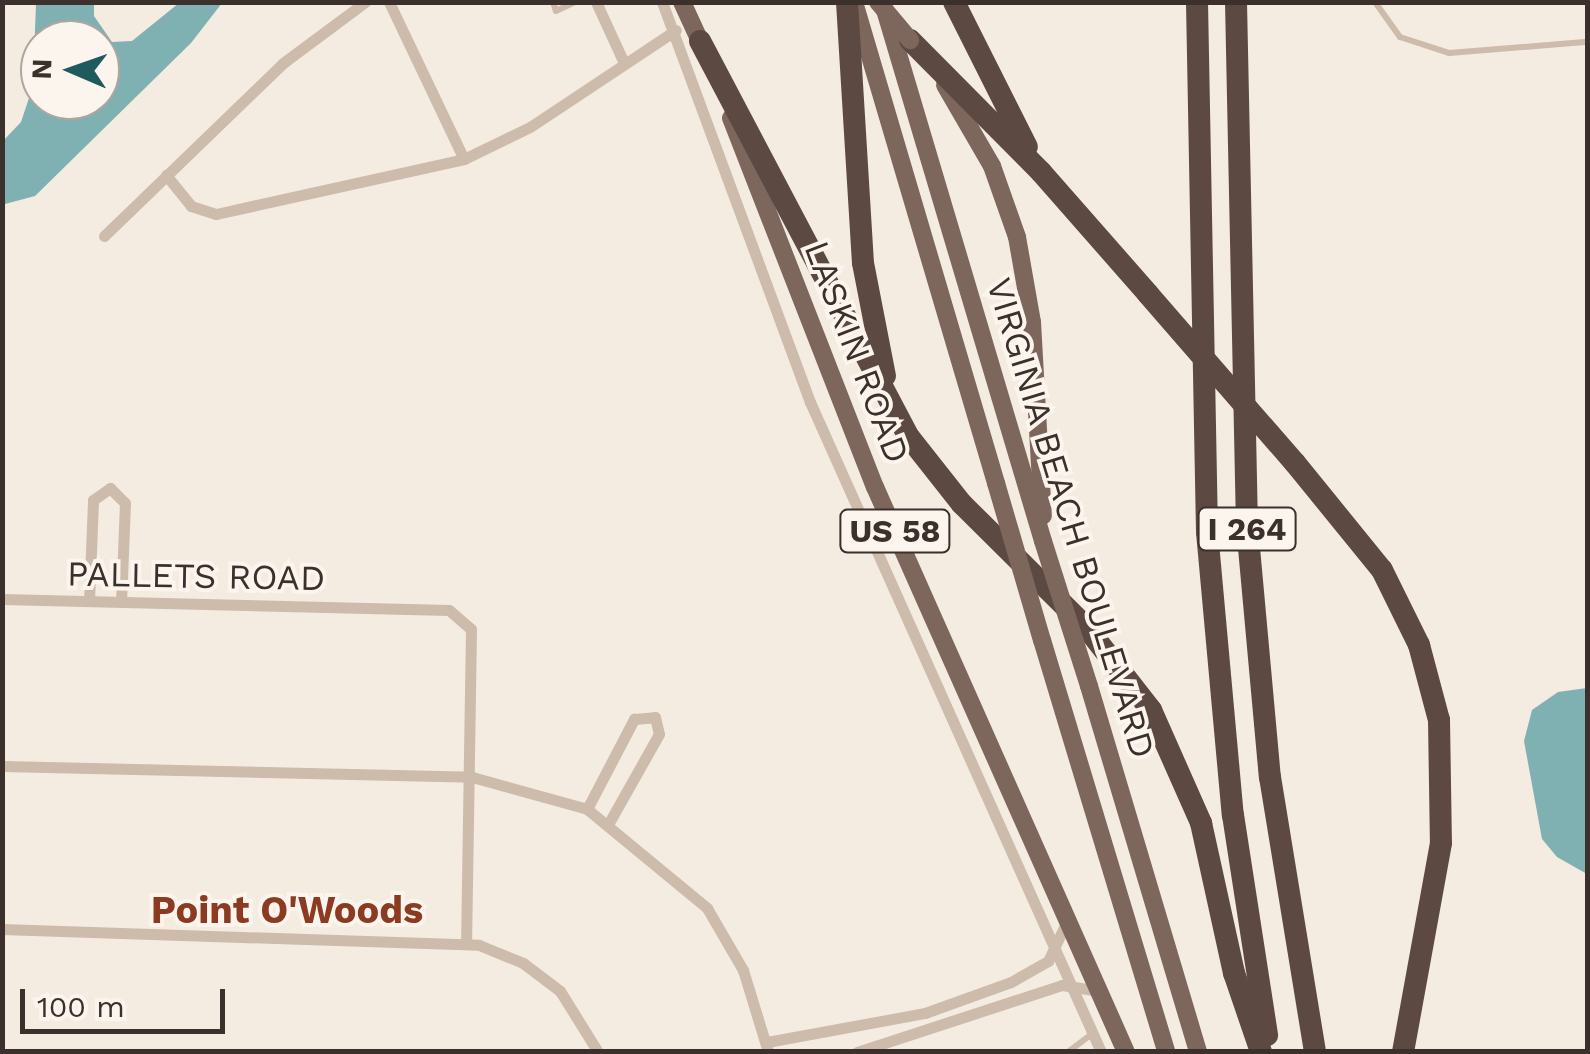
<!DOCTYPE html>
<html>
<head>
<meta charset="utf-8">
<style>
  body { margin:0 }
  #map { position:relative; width:1590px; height:1054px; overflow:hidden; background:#f4ebe1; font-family:"Work Sans",sans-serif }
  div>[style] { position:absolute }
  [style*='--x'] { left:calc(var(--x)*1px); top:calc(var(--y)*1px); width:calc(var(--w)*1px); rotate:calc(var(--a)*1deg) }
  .water>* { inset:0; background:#7fb0b2 }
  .lane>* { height:6px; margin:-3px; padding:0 3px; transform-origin:3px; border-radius:3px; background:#cdbbac }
  .street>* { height:11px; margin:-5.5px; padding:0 5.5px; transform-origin:5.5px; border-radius:5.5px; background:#cdbbac }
  .primary>* { height:18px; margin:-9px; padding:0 9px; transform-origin:9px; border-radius:9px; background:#7d675c }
  .highway>* { height:22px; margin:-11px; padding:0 11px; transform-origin:11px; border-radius:11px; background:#5c4a42 }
  .primary-bridge>* { height:18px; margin:-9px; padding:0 9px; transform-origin:9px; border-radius:9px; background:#7d675c }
  .highway-bridge>* { height:22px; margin:-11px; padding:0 11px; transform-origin:11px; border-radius:11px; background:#5c4a42 }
  span { translate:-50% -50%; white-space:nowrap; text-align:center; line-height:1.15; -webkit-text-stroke:8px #fbf5ee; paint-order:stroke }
  .shield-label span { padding:2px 8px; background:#fbf5ee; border:2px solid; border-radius:8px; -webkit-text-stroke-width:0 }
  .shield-label { font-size:32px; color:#3b302b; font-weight:700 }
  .street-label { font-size:35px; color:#3b302b }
  .neighbourhood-label { font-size:38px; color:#8c3b22; font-weight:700 }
  .frame { position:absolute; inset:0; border:5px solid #3b302b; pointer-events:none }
  .north { position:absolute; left:20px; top:20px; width:100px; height:100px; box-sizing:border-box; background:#fbf5ee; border:2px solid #aea6a0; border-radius:50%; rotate:272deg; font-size:28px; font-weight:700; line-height:40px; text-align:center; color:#3b302b }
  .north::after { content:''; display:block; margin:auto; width:35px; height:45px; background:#1f5a5e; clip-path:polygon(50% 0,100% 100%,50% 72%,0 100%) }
  .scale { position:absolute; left:20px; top:989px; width:205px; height:45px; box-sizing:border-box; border:5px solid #3b302b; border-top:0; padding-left:12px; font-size:30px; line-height:35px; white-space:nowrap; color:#3b302b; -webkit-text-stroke:8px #fbf5ee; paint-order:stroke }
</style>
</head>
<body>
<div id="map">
  <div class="water">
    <div style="clip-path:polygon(evenodd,36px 3px,94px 3px,94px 16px,112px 42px,132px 41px,179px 3px,222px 3px,191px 43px,35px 196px,5px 204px,3px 141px,21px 122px,33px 86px,36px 3px,40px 40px,100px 40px,100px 100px,40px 100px,40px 40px)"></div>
    <div style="clip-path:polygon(1587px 688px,1588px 688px,1587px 874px,1557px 857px,1542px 839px,1524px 741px,1532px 710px,1558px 692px)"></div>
  </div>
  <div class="lane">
    <div style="--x:553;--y:2;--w:9;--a:72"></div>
    <div style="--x:556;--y:11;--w:21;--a:-25"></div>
    <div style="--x:1375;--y:2;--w:43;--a:54.5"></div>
    <div style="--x:1400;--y:37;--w:52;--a:18.1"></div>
    <div style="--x:1449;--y:53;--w:136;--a:-4.6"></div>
    <div style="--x:1068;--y:1052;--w:30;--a:-37"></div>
  </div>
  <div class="street">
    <div style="--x:389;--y:2;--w:174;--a:64.5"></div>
    <div style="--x:596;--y:2;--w:67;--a:65.3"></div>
    <div style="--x:662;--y:2;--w:427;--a:69.7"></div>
    <div style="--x:810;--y:402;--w:712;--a:65.88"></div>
    <div style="--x:166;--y:175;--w:40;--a:51"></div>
    <div style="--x:191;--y:206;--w:26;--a:18"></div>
    <div style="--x:216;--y:214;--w:254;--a:-12.5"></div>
    <div style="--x:464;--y:159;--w:73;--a:-25.9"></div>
    <div style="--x:530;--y:127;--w:175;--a:-33.6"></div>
    <div style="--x:104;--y:236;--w:249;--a:-44"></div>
    <div style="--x:283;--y:63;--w:102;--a:-36.6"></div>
    <div style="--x:2;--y:599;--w:447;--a:1.4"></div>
    <div style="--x:449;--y:610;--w:29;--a:41"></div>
    <div style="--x:471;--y:629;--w:313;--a:90.9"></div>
    <div style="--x:89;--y:601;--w:101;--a:-87.7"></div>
    <div style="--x:93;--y:500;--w:21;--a:-35"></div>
    <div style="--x:110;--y:488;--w:21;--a:45"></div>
    <div style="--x:125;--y:503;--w:99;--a:92.3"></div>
    <div style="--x:2;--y:766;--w:470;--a:1.3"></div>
    <div style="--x:472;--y:777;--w:119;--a:15.5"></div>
    <div style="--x:587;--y:809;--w:156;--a:39.5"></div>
    <div style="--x:707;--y:908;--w:72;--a:59.9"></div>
    <div style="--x:743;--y:970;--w:86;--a:73"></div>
    <div style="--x:587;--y:809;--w:102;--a:-62.4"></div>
    <div style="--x:634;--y:719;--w:21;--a:-5"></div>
    <div style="--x:655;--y:717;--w:17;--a:77"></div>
    <div style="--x:659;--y:734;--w:100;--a:119.4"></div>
    <div style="--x:2;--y:929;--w:477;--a:1.9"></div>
    <div style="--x:479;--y:945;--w:48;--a:22.2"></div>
    <div style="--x:523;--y:963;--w:46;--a:37.1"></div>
    <div style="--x:560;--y:991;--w:72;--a:58.1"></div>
    <div style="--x:767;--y:1042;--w:161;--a:-10.4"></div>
    <div style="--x:925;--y:1013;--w:91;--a:-19.8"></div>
    <div style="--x:1011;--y:982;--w:43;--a:-29.6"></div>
    <div style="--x:1048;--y:961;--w:44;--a:-64.6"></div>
    <div style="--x:857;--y:1052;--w:216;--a:-18.1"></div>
    <div style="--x:1062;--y:985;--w:38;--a:9"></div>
  </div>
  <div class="primary">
    <div style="--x:682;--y:2;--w:55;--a:65.3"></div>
    <div style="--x:854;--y:2;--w:502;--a:73.55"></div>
    <div style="--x:885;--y:10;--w:554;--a:73.43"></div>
    <div style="--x:945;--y:85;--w:94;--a:59.9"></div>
    <div style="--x:992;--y:166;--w:75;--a:70.6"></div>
    <div style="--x:1017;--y:237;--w:86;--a:80"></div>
    <div style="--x:1032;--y:322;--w:194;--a:86.8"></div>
    <div style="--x:731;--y:118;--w:396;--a:68.7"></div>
    <div style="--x:875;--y:487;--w:618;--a:66.05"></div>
    <div style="--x:1042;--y:640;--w:430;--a:73.2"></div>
    <div style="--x:1089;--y:686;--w:382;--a:73.4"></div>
  </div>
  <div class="highway">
    <div style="--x:847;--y:2;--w:261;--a:86.5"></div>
    <div style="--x:863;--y:263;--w:115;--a:79"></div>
    <div style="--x:954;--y:2;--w:162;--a:63.3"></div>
    <div style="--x:1197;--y:2;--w:530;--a:88.92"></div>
    <div style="--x:1207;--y:532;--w:284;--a:84.8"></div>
    <div style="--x:1233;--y:815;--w:223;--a:81.2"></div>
    <div style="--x:1236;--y:2;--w:524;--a:88.8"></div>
    <div style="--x:1247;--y:526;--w:252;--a:84.8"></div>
    <div style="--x:1270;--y:777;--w:279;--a:80.7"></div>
    <div style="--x:910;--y:40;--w:186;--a:45.2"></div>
    <div style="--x:1041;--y:172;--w:162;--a:48.7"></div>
    <div style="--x:700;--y:41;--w:448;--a:62.2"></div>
    <div style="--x:909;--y:437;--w:85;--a:51.7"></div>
    <div style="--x:962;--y:504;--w:176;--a:44.8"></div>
    <div style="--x:1087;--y:628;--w:104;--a:52"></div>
    <div style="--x:1151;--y:710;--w:124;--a:66.1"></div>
    <div style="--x:1201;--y:823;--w:154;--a:77.6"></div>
    <div style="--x:1234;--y:973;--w:83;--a:71.1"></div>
    <div style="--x:1295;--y:463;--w:138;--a:50.9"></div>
    <div style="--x:1382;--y:570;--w:84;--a:63.7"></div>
    <div style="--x:1419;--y:645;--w:78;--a:75.1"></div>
    <div style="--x:1439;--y:720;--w:123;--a:89.1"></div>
    <div style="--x:1441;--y:843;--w:212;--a:100.3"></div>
  </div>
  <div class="primary-bridge">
    <div style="--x:878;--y:2;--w:50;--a:49.9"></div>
    <div style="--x:996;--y:483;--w:164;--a:73.7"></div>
    <div style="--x:1043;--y:541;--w:152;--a:72.4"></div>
  </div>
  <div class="highway-bridge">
    <div style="--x:1148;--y:294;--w:224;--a:49"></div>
  </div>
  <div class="shield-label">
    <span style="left:1247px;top:529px">I 264</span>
    <span style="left:895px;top:531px">US 58</span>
  </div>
  <div class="street-label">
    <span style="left:857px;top:352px;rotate:69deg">LASKIN ROAD</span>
    <span style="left:1071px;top:518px;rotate:73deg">VIRGINIA BEACH BOULEVARD</span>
    <span style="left:196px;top:576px;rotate:1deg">PALLETS ROAD</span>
  </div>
  <div class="neighbourhood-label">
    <span style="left:287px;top:911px">Point O'Woods</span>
  </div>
  <div class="frame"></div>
  <div class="north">N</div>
  <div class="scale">100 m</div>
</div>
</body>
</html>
